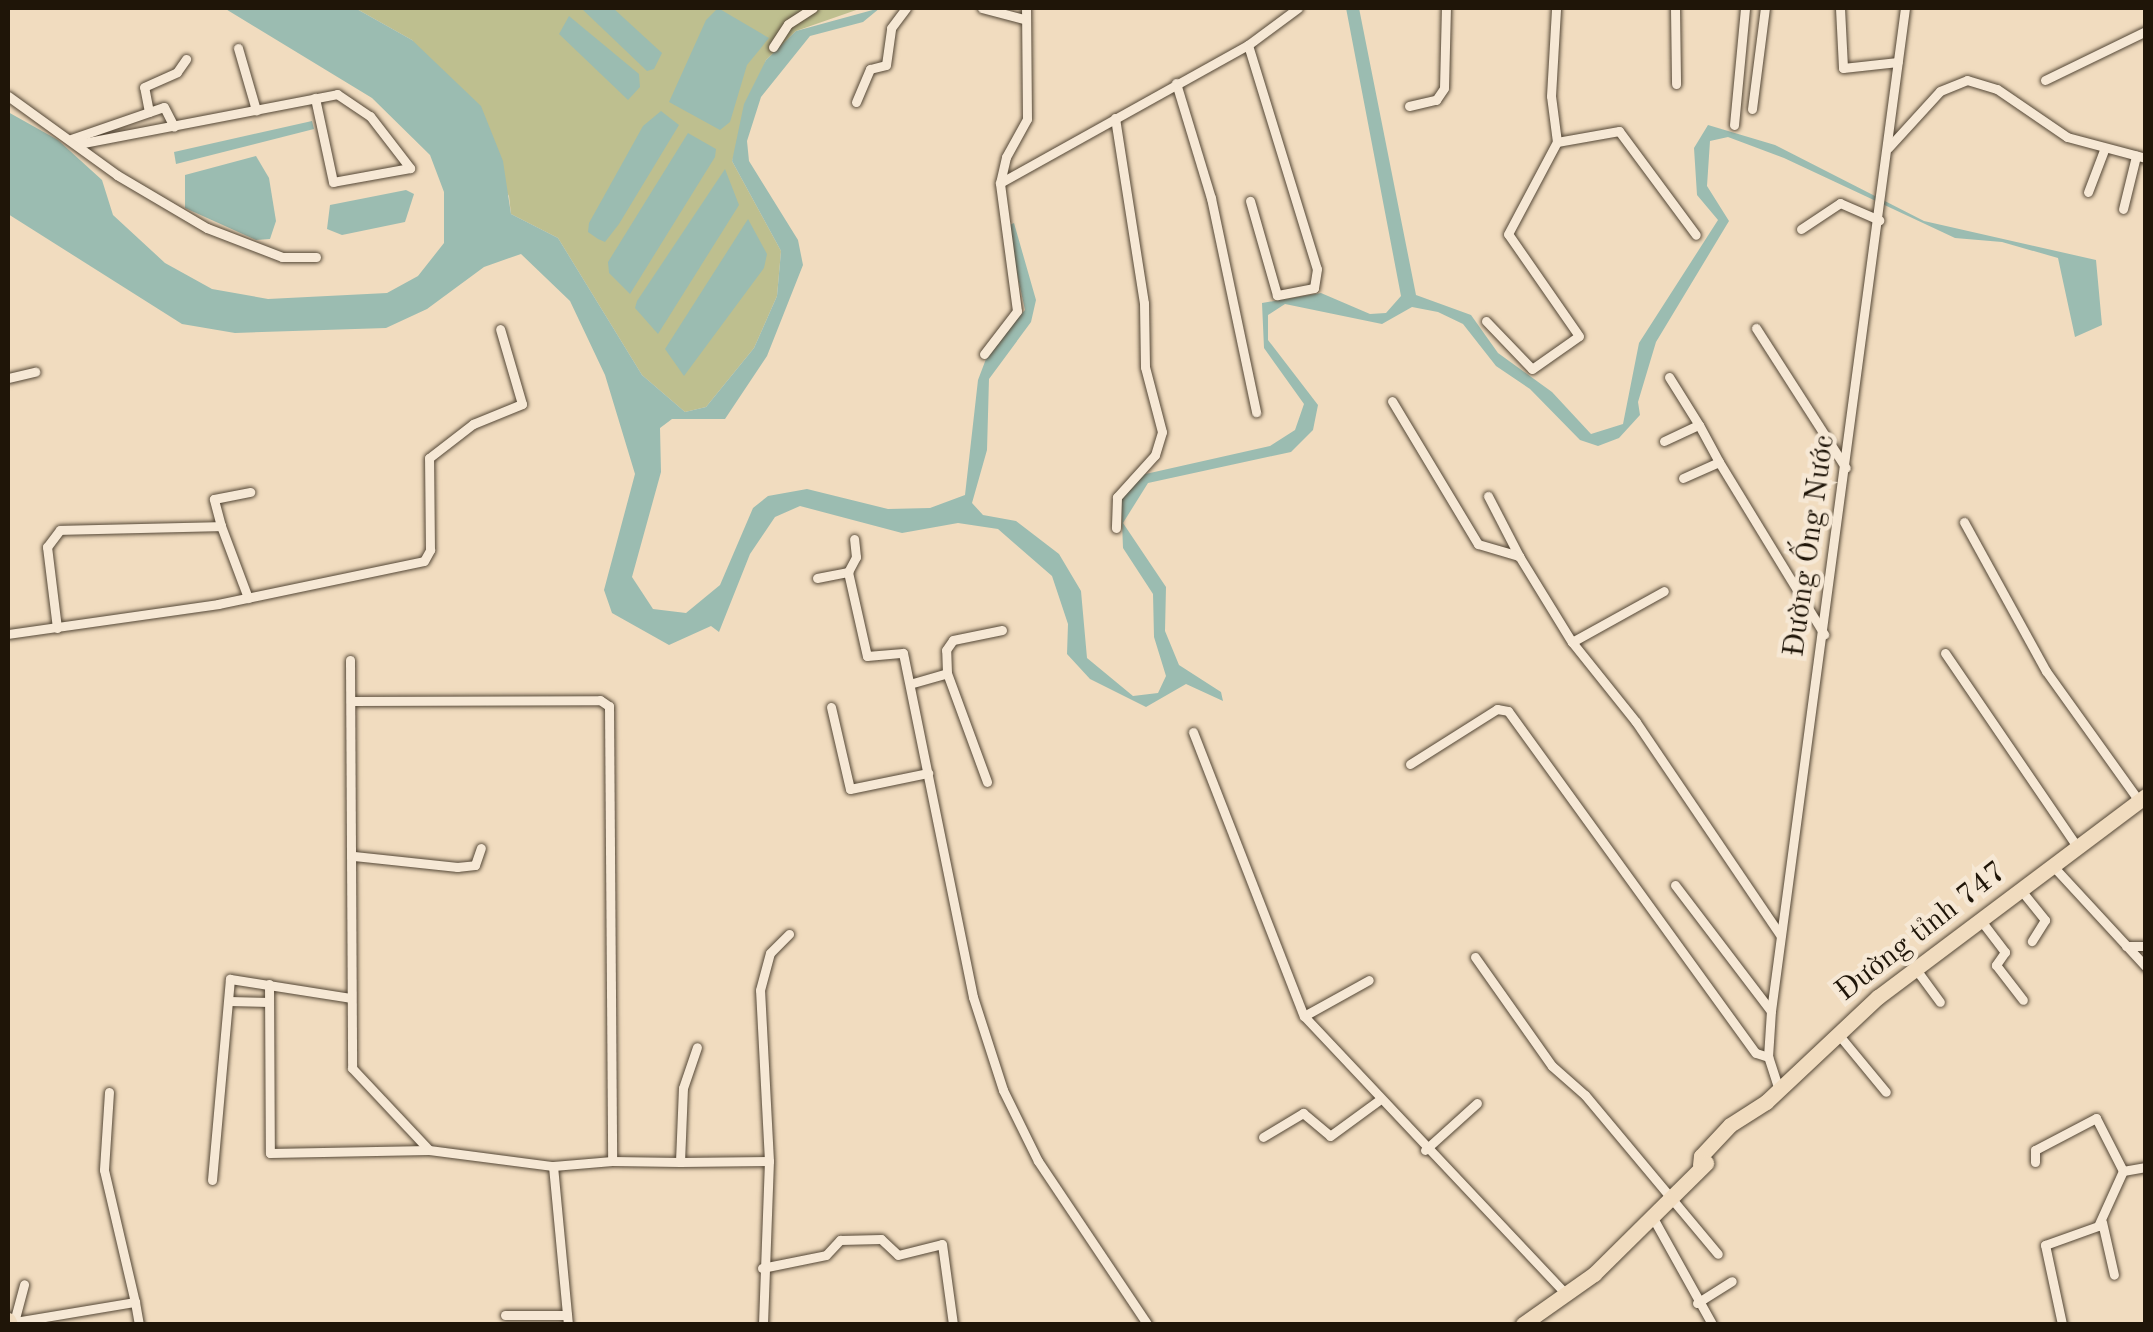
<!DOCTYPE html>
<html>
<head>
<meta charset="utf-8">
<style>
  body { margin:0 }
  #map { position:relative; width:2153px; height:1332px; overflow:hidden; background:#f1dcbf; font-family:"Old Standard TT",serif }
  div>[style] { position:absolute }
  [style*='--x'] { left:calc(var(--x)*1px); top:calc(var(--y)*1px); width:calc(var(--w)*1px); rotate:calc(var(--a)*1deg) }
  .green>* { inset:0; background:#bebf8f }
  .water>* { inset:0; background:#9bbcb1 }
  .roads { filter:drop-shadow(0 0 2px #544736) drop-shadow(0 0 2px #544736) }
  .minor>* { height:9px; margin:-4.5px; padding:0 4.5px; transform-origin:4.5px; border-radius:4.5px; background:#f6e8d5 }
  .primary>* { height:15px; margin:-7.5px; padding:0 7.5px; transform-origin:7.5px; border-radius:7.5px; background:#f1dcbf }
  span { translate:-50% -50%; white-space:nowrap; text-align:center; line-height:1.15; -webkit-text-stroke:9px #f6e8d5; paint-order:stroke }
  .street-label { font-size:30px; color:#1f1508 }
  .frame { position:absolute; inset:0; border:10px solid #1f1508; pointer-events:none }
</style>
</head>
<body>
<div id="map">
  <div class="green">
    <div style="clip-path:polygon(355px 8px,862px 8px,796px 31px,766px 60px,732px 161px,781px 251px,777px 296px,754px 348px,706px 407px,685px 412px,642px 375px,558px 238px,511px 214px,509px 196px,412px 40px)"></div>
  </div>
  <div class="water">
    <div style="clip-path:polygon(224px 8px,355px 8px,412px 40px,481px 106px,503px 161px,511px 214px,558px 238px,642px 375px,685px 412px,706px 407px,754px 348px,777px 296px,781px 251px,732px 161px,744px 104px,766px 60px,796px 31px,880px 8px,863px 22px,810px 36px,761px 97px,747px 141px,749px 161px,798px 240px,803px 265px,767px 356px,725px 419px,672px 419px,660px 428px,661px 472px,632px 577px,653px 609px,686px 613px,720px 585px,753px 508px,768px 496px,807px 489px,888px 509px,930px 508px,965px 495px,978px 380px,989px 351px,1025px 310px,1007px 226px,1014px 223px,1036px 300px,1031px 322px,989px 379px,987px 450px,972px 503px,983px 515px,1016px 521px,1059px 554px,1081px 591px,1087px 658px,1133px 696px,1158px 693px,1166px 676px,1154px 637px,1153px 594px,1123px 548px,1121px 497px,1141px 475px,1270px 446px,1295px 430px,1304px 404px,1264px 348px,1262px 303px,1321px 293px,1370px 314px,1386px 313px,1401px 296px,1346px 8px,1359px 8px,1416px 295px,1471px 315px,1498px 353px,1552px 392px,1591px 434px,1623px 424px,1639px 343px,1718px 220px,1697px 195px,1694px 148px,1708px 125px,1775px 145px,1924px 221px,2096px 260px,2102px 325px,2075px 337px,2058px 258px,2002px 242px,1955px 238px,1784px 158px,1728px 137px,1710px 141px,1707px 186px,1729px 221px,1656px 342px,1638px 402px,1640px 415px,1619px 438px,1598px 446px,1580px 440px,1530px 389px,1496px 366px,1463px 324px,1438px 312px,1412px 307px,1382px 324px,1285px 304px,1268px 315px,1268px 340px,1318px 405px,1313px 430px,1291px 452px,1148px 483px,1123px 523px,1166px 587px,1165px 631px,1179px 665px,1221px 692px,1223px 701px,1186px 684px,1146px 707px,1090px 679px,1067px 654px,1068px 624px,1052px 576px,998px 529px,958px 523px,902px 533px,800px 506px,775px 517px,750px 554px,719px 632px,711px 626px,669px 645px,612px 613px,604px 590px,635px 474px,605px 375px,570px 301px,521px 254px,484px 267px,427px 309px,386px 328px,235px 333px,182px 324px,8px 214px,8px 112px,58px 140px,102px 180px,113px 215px,165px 263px,212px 289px,268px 299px,387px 293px,418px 276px,444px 243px,444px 192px,430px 155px,372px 98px)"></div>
    <div style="clip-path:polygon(613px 8px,662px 53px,654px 69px,647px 71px,582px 9px)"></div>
    <div style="clip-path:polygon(718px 8px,769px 38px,747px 65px,730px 122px,720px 130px,669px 102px,706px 20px)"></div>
    <div style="clip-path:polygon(569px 16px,639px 74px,640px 87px,628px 100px,559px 34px)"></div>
    <div style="clip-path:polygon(661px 111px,679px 125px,619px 224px,605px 242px,598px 239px,588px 232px,589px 223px,643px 126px)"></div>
    <div style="clip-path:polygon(312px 121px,314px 129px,176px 164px,174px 152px)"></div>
    <div style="clip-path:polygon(688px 133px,716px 149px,715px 157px,630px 294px,609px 273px,608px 262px)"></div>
    <div style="clip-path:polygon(256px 156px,269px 178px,276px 221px,270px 239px,256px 240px,185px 208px,185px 175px)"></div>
    <div style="clip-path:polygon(725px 169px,739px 205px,658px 334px,635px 308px,637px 301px)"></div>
    <div style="clip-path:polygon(406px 190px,414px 194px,405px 222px,342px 235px,327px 229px,330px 205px)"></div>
    <div style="clip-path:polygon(748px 219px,767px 254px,764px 268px,684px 376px,665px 349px)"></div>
  </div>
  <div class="roads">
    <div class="minor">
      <div style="--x:982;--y:8;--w:43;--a:14.7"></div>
      <div style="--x:1675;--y:8;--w:76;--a:89.2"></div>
      <div style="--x:1840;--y:8;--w:60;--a:87.1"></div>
      <div style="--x:1843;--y:68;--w:55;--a:-6.2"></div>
      <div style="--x:1248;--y:45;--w:234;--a:72.9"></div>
      <div style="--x:1317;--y:269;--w:19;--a:99"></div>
      <div style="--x:1314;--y:288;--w:38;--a:169"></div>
      <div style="--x:1277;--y:295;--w:98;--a:-106"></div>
      <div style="--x:773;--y:47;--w:27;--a:-57"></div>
      <div style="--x:788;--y:24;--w:30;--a:-33"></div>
      <div style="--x:238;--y:48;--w:65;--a:73.8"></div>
      <div style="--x:2045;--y:80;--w:112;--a:-25.9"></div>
      <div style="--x:1176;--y:83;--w:120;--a:73.1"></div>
      <div style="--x:1211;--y:198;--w:219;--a:78.1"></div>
      <div style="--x:8;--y:96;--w:135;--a:35.9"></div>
      <div style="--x:117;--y:175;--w:104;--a:30.5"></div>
      <div style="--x:207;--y:228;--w:80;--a:21.1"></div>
      <div style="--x:282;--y:257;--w:34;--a:0"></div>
      <div style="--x:856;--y:102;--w:36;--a:-67"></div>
      <div style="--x:870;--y:69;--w:16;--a:-14"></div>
      <div style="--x:886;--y:65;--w:37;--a:-82"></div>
      <div style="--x:891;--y:28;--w:25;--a:-53"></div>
      <div style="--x:1409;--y:106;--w:28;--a:-13"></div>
      <div style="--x:1436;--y:100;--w:14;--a:-56"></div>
      <div style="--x:1444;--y:88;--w:80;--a:-88.6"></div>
      <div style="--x:1752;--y:109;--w:102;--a:-82.7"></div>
      <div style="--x:149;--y:112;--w:25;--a:-101"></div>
      <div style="--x:144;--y:87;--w:36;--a:-24"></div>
      <div style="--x:177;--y:72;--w:16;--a:-55"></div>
      <div style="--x:1115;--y:118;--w:187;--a:81.1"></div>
      <div style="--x:1144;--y:303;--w:64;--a:89.1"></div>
      <div style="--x:1145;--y:367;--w:67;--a:75.3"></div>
      <div style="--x:1162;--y:432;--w:24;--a:107"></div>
      <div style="--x:1155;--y:455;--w:57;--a:132.1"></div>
      <div style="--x:1117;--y:497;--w:31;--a:92"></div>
      <div style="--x:1734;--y:125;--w:118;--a:-84.6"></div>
      <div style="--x:71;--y:139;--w:98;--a:-19"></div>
      <div style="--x:164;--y:107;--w:22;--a:63"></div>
      <div style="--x:1557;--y:142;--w:63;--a:-10.1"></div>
      <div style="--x:1619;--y:131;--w:129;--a:53.5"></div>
      <div style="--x:78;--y:144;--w:264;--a:-10.9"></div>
      <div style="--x:337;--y:94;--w:40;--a:34"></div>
      <div style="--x:370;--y:116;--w:66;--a:52.4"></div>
      <div style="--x:410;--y:168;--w:78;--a:169.7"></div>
      <div style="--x:333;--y:182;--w:86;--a:-102.1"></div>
      <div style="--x:1888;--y:148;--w:77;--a:-47.6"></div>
      <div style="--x:1940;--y:91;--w:29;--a:-22"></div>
      <div style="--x:1967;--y:80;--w:31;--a:17"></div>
      <div style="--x:1997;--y:89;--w:85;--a:34.4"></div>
      <div style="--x:2067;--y:137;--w:82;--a:14.9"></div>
      <div style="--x:1000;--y:183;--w:284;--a:-29.1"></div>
      <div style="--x:1248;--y:45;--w:62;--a:-36.5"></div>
      <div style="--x:2088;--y:192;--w:45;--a:-69.1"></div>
      <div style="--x:2123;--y:209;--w:55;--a:-76.2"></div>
      <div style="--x:1801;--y:229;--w:47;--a:-33.7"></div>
      <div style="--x:1840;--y:203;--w:43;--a:23.6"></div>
      <div style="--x:1486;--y:321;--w:66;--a:46.2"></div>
      <div style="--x:1532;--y:369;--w:57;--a:-35.1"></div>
      <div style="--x:1579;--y:336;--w:124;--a:-124.8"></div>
      <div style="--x:1508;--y:234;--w:104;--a:-62"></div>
      <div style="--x:1557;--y:142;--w:46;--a:-97.4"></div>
      <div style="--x:1551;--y:96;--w:88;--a:-86.7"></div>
      <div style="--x:1756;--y:328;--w:166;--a:57.3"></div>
      <div style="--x:984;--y:354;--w:54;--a:-52.5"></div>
      <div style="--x:1017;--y:311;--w:129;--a:-97.6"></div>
      <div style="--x:1000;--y:183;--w:27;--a:-77"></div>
      <div style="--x:1006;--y:157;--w:43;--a:-61.1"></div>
      <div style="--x:1027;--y:119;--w:111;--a:-90.5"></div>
      <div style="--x:1669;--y:377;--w:57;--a:58"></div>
      <div style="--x:8;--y:378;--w:28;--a:-13"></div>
      <div style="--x:1392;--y:401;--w:167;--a:59"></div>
      <div style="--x:1478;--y:544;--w:43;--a:16.3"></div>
      <div style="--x:1519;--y:556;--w:101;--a:58.4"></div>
      <div style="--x:1572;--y:642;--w:102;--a:51.3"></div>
      <div style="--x:1636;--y:722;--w:257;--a:55.9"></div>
      <div style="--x:1664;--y:441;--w:38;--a:-25"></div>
      <div style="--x:1699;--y:425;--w:42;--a:61.6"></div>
      <div style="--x:1683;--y:478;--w:39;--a:-24"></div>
      <div style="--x:1719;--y:462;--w:202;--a:58.6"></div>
      <div style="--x:1488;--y:496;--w:68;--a:62.7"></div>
      <div style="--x:1964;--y:522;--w:170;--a:61.2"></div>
      <div style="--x:2046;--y:671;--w:160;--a:54.4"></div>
      <div style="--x:221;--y:526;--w:28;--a:-105"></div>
      <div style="--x:214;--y:499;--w:37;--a:-11"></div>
      <div style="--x:848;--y:572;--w:17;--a:-62"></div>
      <div style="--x:856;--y:557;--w:18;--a:-96"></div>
      <div style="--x:817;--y:578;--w:32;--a:-11"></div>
      <div style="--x:848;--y:572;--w:86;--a:77.3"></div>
      <div style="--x:867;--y:656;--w:36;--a:-5"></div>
      <div style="--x:903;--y:653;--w:351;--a:78.5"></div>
      <div style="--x:973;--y:997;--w:98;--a:72.1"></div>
      <div style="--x:1003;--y:1090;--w:79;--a:63.8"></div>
      <div style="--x:1038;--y:1161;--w:196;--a:56.2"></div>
      <div style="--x:57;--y:628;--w:82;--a:-97"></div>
      <div style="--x:47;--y:547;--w:21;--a:-53"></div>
      <div style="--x:60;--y:530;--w:161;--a:-1.4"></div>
      <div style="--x:221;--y:526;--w:77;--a:69.4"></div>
      <div style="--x:8;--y:634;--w:212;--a:-8.1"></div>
      <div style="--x:218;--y:604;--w:210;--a:-11.8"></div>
      <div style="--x:424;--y:561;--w:13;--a:-61"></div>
      <div style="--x:430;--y:550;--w:92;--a:-90.6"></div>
      <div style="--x:429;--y:458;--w:56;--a:-37.7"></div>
      <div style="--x:473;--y:424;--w:53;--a:-22.2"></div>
      <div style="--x:522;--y:404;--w:78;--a:-106.3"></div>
      <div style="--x:1572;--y:642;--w:105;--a:-29"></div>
      <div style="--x:1945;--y:653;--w:236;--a:55.7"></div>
      <div style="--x:350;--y:660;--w:408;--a:89.7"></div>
      <div style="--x:352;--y:1068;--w:112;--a:46.8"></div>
      <div style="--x:947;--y:673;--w:116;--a:69.8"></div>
      <div style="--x:913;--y:683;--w:35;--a:-16"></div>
      <div style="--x:947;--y:673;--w:23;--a:-92"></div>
      <div style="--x:946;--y:650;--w:12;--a:-55"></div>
      <div style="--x:953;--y:640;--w:50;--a:-11.5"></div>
      <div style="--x:351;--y:701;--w:249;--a:-0.2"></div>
      <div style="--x:600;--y:700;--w:11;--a:34"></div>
      <div style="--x:609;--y:706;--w:455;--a:89.6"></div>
      <div style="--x:612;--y:1161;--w:59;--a:175.2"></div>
      <div style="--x:553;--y:1166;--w:159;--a:84.6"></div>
      <div style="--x:831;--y:707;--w:84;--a:77"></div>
      <div style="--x:850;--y:789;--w:80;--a:-11.6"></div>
      <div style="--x:1193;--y:732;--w:305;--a:68.7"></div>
      <div style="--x:1304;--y:1016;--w:382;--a:46.7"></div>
      <div style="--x:1410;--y:764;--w:103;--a:-32.3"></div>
      <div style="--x:1497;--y:709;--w:11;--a:10"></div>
      <div style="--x:1508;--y:711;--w:422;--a:54.1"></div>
      <div style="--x:1756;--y:1053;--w:13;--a:18"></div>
      <div style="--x:354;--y:856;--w:104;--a:6.1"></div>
      <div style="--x:457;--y:867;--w:18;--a:-6"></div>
      <div style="--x:475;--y:865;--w:18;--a:-71"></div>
      <div style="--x:2052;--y:865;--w:139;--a:47.3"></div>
      <div style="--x:1675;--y:885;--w:158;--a:52.7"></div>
      <div style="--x:2020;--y:889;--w:40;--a:51"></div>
      <div style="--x:2045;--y:920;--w:25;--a:122"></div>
      <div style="--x:1979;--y:918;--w:43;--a:52.6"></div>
      <div style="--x:2005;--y:952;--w:16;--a:125"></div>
      <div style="--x:1996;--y:965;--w:44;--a:52.4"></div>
      <div style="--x:2126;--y:946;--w:20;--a:0"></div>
      <div style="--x:1475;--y:957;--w:133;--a:54.8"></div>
      <div style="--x:1552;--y:1066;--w:44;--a:41.3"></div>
      <div style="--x:1585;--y:1095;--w:207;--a:50.1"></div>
      <div style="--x:1915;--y:968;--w:42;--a:53.7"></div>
      <div style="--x:269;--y:984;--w:169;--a:89.7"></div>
      <div style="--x:270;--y:1153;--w:159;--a:-1.1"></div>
      <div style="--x:429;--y:1150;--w:125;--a:7.4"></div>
      <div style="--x:229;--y:1001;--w:40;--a:1.4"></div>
      <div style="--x:1304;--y:1016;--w:74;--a:-29"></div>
      <div style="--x:1838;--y:1034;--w:75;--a:50.4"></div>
      <div style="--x:1779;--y:1090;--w:35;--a:-108"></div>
      <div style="--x:1768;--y:1057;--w:46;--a:-86.3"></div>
      <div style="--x:1771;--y:1011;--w:1012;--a:-82.39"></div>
      <div style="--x:109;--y:1092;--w:78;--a:93.7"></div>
      <div style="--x:104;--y:1170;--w:136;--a:76.8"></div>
      <div style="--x:1263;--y:1137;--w:47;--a:-31"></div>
      <div style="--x:1303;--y:1113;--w:35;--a:40"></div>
      <div style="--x:1330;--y:1136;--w:59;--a:-36.1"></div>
      <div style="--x:1425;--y:1150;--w:70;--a:-42.1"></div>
      <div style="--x:612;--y:1161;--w:68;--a:0.8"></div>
      <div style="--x:680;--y:1162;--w:74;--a:-87.7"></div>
      <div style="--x:683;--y:1088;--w:43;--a:-71.1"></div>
      <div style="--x:680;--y:1162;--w:89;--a:-0.6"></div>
      <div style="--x:2035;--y:1162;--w:12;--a:-90"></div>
      <div style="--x:2035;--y:1150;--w:69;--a:-27.7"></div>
      <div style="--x:2096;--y:1118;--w:59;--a:63"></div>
      <div style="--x:212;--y:1180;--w:202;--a:-84.9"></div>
      <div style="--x:230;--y:979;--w:122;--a:8.9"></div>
      <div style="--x:1653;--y:1218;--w:121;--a:60.9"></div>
      <div style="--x:2102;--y:1222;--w:54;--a:77.2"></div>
      <div style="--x:762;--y:1268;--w:65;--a:-11.5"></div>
      <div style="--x:826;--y:1255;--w:21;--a:-47"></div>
      <div style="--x:840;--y:1240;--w:41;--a:-1.4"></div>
      <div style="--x:881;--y:1239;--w:23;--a:43"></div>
      <div style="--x:898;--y:1255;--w:45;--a:-14"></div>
      <div style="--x:942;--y:1244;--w:81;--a:82.2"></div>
      <div style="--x:1697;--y:1303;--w:41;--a:-32.2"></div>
      <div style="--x:505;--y:1315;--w:62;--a:0"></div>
      <div style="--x:14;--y:1322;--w:39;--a:-75"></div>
      <div style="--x:9;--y:1323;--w:128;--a:-9.5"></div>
      <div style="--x:135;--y:1302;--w:22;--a:80"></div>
      <div style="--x:763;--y:1324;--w:163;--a:-87.9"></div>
      <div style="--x:769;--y:1161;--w:171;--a:-93"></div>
      <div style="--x:760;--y:990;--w:38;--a:-75"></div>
      <div style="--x:770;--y:953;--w:27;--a:-45"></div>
      <div style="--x:2062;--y:1324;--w:81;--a:-102.1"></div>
      <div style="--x:2045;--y:1245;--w:56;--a:-19.7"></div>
      <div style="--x:2098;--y:1226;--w:60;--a:-65.6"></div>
      <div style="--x:2123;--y:1171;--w:23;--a:-10"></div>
    </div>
    <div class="primary">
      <div style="--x:1700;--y:1165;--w:9;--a:-84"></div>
      <div style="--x:1701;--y:1156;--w:42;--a:-46.9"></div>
      <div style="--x:1730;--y:1125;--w:43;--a:-32.6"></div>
      <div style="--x:1766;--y:1102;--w:154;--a:-43.2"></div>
      <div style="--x:1878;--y:997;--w:335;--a:-36.9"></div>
      <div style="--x:8;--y:1320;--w:4;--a:63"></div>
      <div style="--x:1523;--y:1324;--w:87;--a:-35.2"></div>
      <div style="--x:1594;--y:1274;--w:158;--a:-44.7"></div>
    </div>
  </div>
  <div class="street-label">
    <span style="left:1810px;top:546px;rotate:-82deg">Đường Ống Nước</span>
    <span style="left:1921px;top:932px;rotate:-38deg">Đường tỉnh 747</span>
  </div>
  <div class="frame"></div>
</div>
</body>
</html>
